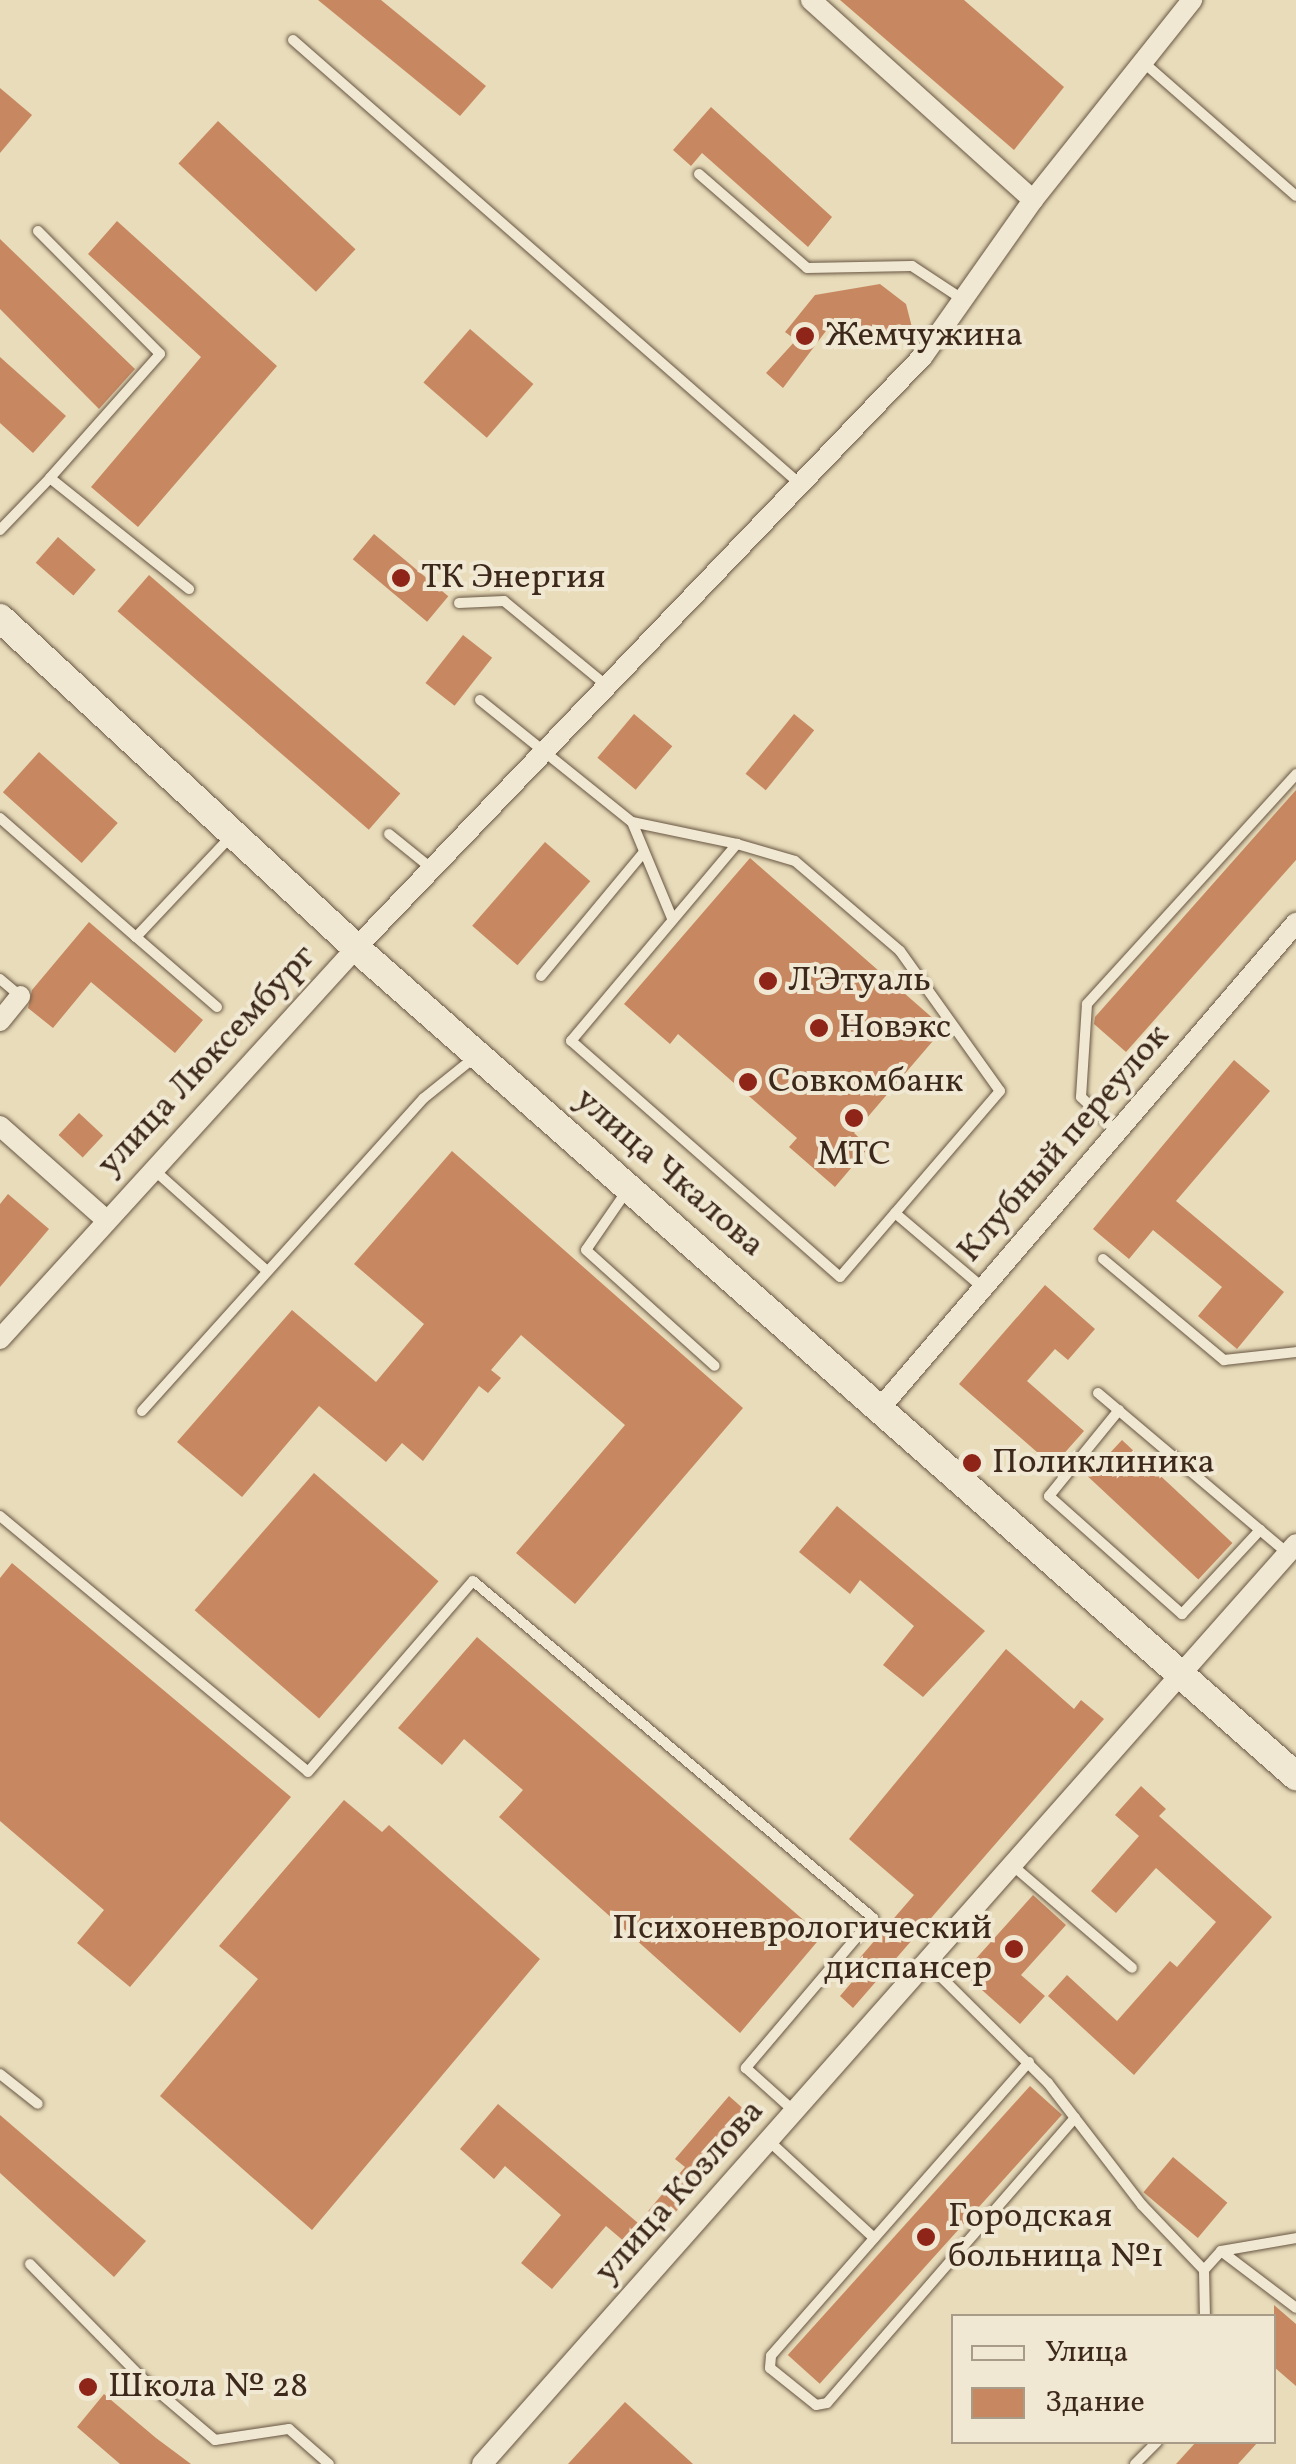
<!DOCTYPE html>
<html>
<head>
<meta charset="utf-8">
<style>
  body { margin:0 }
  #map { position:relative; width:1296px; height:2464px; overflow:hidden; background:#e8dcba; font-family:Vollkorn,serif }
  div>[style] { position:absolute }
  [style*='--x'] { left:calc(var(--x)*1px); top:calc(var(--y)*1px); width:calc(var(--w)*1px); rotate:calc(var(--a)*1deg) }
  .building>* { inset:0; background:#c78861; transform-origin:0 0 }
  .roads { filter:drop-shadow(0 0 2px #685643) drop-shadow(0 0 2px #685643) }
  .lane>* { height:10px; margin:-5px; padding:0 5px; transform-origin:5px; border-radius:5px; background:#f0e8d2 }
  .street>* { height:20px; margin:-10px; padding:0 10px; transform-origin:10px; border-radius:10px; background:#f0e8d2 }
  .secondary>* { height:28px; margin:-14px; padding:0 14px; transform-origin:14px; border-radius:14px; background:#f0e8d2 }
  .dots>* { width:28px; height:28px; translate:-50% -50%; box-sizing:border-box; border:5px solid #f0e8d2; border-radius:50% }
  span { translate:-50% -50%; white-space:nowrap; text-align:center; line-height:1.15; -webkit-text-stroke:8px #f0e8d2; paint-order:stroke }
  .poi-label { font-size:35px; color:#3d291b }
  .left { translate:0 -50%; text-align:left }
  .right { translate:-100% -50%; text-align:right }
  .street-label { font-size:35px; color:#3d291b }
  .legend { position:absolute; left:951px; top:2314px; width:325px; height:130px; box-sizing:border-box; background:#f0e8d2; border:2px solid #a89c89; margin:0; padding:12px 18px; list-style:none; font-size:30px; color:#3d291b }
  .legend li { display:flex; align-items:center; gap:20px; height:50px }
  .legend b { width:50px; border:2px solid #a89c89 }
</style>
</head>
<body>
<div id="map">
  <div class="building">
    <div style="clip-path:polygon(318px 0,381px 0,486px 86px,460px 116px)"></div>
    <div style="clip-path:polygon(840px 0,964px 0,1064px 87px,1014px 150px)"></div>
    <div style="clip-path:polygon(0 88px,32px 115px,0 153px)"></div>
    <div style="clip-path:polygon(711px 107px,832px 217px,808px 247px,702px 153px,691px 166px,673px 150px)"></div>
    <div style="left:218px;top:121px;width:188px;height:58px;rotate:43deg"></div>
    <div style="clip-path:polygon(117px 221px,277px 366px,138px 527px,91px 487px,201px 357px,88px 254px)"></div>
    <div style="clip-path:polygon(0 239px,135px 369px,99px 409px,0 309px)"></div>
    <div style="clip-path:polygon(880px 284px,906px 304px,915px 339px,875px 341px,850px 319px,832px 323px,783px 388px,766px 373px,796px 340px,785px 332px,815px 295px)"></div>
    <div style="left:470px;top:329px;width:84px;height:71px;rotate:41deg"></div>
    <div style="clip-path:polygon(0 357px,66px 416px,33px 453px,0 423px)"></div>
    <div style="left:374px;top:534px;width:97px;height:33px;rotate:40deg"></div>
    <div style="left:58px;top:537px;width:50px;height:34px;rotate:41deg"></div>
    <div style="left:149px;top:575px;width:333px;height:48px;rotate:41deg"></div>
    <div style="left:463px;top:635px;width:37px;height:61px;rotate:38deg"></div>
    <div style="left:634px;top:714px;width:50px;height:57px;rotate:40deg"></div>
    <div style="left:794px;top:714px;width:26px;height:77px;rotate:39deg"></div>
    <div style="left:39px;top:752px;width:106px;height:54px;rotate:42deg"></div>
    <div style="clip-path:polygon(1296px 790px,1296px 860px,1126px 1052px,1094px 1024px,1095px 1017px)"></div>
    <div style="left:545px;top:842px;width:60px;height:111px;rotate:41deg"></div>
    <div style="clip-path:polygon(750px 858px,944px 1028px,854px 1133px,869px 1147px,835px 1187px,789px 1147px,797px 1138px,678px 1034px,670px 1044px,624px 1004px)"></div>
    <div style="clip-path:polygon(89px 922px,203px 1020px,175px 1053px,91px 982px,53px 1028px,28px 1008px,32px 990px)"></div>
    <div style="clip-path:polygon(1234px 1060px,1270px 1091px,1176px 1201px,1284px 1292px,1237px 1349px,1198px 1316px,1222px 1287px,1153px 1230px,1129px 1259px,1093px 1229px)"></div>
    <div style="left:79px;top:1113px;width:33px;height:30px;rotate:43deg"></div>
    <div style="clip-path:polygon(452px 1151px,743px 1408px,575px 1604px,516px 1553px,625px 1425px,521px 1335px,491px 1370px,501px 1378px,488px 1393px,479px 1386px,423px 1461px,402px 1443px,386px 1462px,319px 1406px,242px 1497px,177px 1442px,292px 1310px,376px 1382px,424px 1324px,354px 1264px)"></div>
    <div style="clip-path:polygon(8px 1194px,49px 1229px,0 1287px,0 1204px)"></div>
    <div style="clip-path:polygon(1045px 1285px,1095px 1329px,1068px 1360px,1055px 1349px,1027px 1381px,1084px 1431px,1053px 1466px,959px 1384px)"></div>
    <div style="left:1122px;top:1440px;width:151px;height:50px;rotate:43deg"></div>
    <div style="left:314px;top:1473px;width:165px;height:182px;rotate:41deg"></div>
    <div style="clip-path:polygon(837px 1506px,985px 1631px,923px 1697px,883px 1665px,914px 1626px,860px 1580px,850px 1594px,799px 1552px)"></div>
    <div style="clip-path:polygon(12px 1563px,291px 1797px,130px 1987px,77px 1943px,104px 1910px,0 1821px,0 1578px)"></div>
    <div style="clip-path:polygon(477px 1637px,822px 1936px,740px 2033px,499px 1817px,523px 1790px,464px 1739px,442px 1765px,398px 1728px)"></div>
    <div style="clip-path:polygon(1006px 1649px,1074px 1709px,1081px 1700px,1104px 1719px,853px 2008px,840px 1996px,864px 1968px,857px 1961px,914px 1895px,849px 1839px)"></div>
    <div style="clip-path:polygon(1141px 1786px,1166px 1809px,1159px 1816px,1272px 1917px,1134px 2075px,1048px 1996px,1067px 1975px,1117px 2021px,1170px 1961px,1177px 1967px,1216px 1922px,1156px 1868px,1116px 1913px,1091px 1891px,1139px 1836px,1115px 1815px)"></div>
    <div style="clip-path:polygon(344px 1800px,382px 1832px,389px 1825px,540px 1959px,312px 2230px,160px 2096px,258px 1979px,219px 1946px)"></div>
    <div style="clip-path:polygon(1033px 1895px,1066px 1925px,1021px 1975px,1045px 1996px,1020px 2024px,963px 1973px)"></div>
    <div style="left:1030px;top:2086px;width:43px;height:362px;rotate:42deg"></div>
    <div style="clip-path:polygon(729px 2096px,756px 2120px,639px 2254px,606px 2226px,552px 2289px,521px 2263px,561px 2215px,505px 2166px,494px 2179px,460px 2149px,498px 2104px,638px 2223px,685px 2167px,675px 2159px)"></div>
    <div style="clip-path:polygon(0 2115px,146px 2241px,114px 2277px,0 2173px)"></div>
    <div style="left:1173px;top:2157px;width:71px;height:46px;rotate:40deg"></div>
    <div style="clip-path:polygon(1274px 2305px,1296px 2324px,1296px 2386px,1274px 2367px)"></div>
    <div style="clip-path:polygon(104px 2394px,156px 2438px,191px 2464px,120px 2464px,77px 2427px)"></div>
    <div style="clip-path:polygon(625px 2402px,693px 2464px,568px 2464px)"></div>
    <div style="clip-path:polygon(1196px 2442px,1258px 2442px,1238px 2464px,1176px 2464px)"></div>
  </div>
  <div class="roads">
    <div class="lane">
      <div style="--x:293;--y:40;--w:674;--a:41.21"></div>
      <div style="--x:1143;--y:62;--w:203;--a:41.2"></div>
      <div style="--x:699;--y:174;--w:143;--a:41"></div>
      <div style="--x:807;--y:268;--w:105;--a:-1.1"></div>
      <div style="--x:912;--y:266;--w:60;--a:33.4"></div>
      <div style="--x:38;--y:231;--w:173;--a:45.2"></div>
      <div style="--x:160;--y:354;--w:166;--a:131.6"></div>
      <div style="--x:0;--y:530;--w:72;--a:-46.1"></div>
      <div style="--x:50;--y:478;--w:178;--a:38.6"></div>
      <div style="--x:459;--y:603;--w:45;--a:-2.5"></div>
      <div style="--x:504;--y:601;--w:134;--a:39.5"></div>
      <div style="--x:480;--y:700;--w:195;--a:38.8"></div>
      <div style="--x:632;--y:822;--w:107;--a:11.8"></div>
      <div style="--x:0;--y:818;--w:181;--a:41.2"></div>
      <div style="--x:632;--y:822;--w:104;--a:67.4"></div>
      <div style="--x:389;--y:834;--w:54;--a:39"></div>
      <div style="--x:737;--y:844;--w:60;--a:16.3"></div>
      <div style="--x:795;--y:861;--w:138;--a:40.6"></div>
      <div style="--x:900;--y:951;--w:172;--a:54.5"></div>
      <div style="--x:1000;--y:1091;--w:245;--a:130.7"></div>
      <div style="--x:840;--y:1277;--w:358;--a:-138.7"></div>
      <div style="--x:571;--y:1041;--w:258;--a:-49.9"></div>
      <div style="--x:541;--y:976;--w:161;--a:-50.3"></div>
      <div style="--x:0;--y:979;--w:26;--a:40"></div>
      <div style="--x:217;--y:1007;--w:107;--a:-139.2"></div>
      <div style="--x:136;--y:937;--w:141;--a:-46.7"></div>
      <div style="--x:1116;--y:1131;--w:49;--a:-135.8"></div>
      <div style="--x:1081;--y:1097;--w:93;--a:-86.3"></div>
      <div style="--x:1087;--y:1004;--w:311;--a:-47.7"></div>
      <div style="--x:153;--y:1169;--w:153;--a:41.8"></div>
      <div style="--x:626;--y:1192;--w:70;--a:124.6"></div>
      <div style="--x:586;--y:1250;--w:173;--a:42"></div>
      <div style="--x:895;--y:1213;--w:116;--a:40.4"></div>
      <div style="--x:1103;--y:1259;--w:158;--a:39.9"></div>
      <div style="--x:1224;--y:1360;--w:72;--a:-6.3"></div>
      <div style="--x:1098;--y:1393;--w:248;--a:40.2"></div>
      <div style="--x:1119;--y:1410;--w:111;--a:129.1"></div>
      <div style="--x:1049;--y:1496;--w:178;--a:41.6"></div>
      <div style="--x:1182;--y:1614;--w:115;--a:-47.1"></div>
      <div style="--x:142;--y:1411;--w:421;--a:-48"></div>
      <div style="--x:424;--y:1098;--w:67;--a:-38.9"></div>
      <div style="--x:0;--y:1516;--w:400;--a:39.7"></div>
      <div style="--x:308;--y:1772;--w:252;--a:-49.2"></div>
      <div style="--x:473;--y:1581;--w:523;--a:40.11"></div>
      <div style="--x:873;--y:1918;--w:197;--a:130.3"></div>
      <div style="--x:746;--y:2068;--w:64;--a:41.9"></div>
      <div style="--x:1012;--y:1865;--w:158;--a:40.6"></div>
      <div style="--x:927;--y:1963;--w:170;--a:44.8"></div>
      <div style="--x:1048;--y:2083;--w:154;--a:52.4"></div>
      <div style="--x:1142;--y:2205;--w:90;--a:46.4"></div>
      <div style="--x:1204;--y:2270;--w:25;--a:-48"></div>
      <div style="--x:1221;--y:2251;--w:76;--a:-9.8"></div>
      <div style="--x:1029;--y:2062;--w:391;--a:131.3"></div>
      <div style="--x:771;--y:2356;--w:12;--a:95"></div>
      <div style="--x:770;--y:2368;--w:59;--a:38.8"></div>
      <div style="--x:816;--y:2405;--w:11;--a:-10"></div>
      <div style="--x:827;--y:2403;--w:378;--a:-49"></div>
      <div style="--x:0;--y:2074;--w:48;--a:38.3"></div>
      <div style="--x:769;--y:2141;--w:143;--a:42.7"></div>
      <div style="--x:1221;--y:2251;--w:94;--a:37.2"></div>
      <div style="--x:30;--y:2264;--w:160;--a:45.5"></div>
      <div style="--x:142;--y:2378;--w:96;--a:40.3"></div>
      <div style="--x:215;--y:2440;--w:75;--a:-8.5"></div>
      <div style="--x:289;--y:2429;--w:53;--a:41.2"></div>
      <div style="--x:1204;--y:2270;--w:46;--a:88.8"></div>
      <div style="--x:1135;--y:2464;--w:31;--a:-45"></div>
    </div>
    <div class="street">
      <div style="--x:1033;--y:200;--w:256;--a:-51.5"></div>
      <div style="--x:0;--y:1021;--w:32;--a:-51"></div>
      <div style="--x:0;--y:1126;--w:140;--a:41.5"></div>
      <div style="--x:0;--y:1339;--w:529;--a:-47.68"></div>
      <div style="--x:356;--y:948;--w:820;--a:-46.24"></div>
      <div style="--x:923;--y:356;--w:191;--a:-54.8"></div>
      <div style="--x:1033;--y:200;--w:299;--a:-138"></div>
      <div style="--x:881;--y:1407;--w:638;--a:-49.39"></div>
      <div style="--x:482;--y:2464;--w:1228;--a:-48.5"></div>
    </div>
    <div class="secondary">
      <div style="--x:0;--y:618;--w:485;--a:42.8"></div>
      <div style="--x:356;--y:948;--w:1253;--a:41.38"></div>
    </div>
  </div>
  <div class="dots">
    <div style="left:805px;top:336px;background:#8f2418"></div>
    <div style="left:401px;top:578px;background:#8f2418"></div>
    <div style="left:768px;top:981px;background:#8f2418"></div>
    <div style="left:819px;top:1028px;background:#8f2418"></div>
    <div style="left:748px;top:1082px;background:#8f2418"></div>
    <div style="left:854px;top:1118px;background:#8f2418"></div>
    <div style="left:972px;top:1463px;background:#8f2418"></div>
    <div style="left:1014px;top:1949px;background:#8f2418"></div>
    <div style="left:926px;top:2237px;background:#8f2418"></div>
    <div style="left:88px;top:2387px;background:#8f2418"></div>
  </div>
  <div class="poi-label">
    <span class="left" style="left:825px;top:336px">Жемчужина</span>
    <span class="left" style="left:421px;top:578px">ТК Энергия</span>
    <span class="left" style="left:788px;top:981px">Л'Этуаль</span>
    <span class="left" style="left:839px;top:1028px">Новэкс</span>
    <span class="left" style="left:768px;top:1082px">Совкомбанк</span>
    <span style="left:854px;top:1155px">МТС</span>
    <span class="left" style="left:992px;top:1463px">Поликлиника</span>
    <span class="right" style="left:992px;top:1949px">Психоневрологический<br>диспансер</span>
    <span class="left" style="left:948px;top:2237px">Городская<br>больница №1</span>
    <span class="left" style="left:108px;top:2387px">Школа № 28</span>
  </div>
  <div class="street-label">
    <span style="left:207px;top:1061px;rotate:-47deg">улица Люксембург</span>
    <span style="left:1064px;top:1144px;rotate:-49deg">Клубный переулок</span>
    <span style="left:669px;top:1173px;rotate:41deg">улица Чкалова</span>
    <span style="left:680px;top:2192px;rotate:-48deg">улица Козлова</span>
  </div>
  <ul class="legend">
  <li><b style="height:12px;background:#f0e8d2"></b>Улица</li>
  <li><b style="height:28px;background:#c78861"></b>Здание</li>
  </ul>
</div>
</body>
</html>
